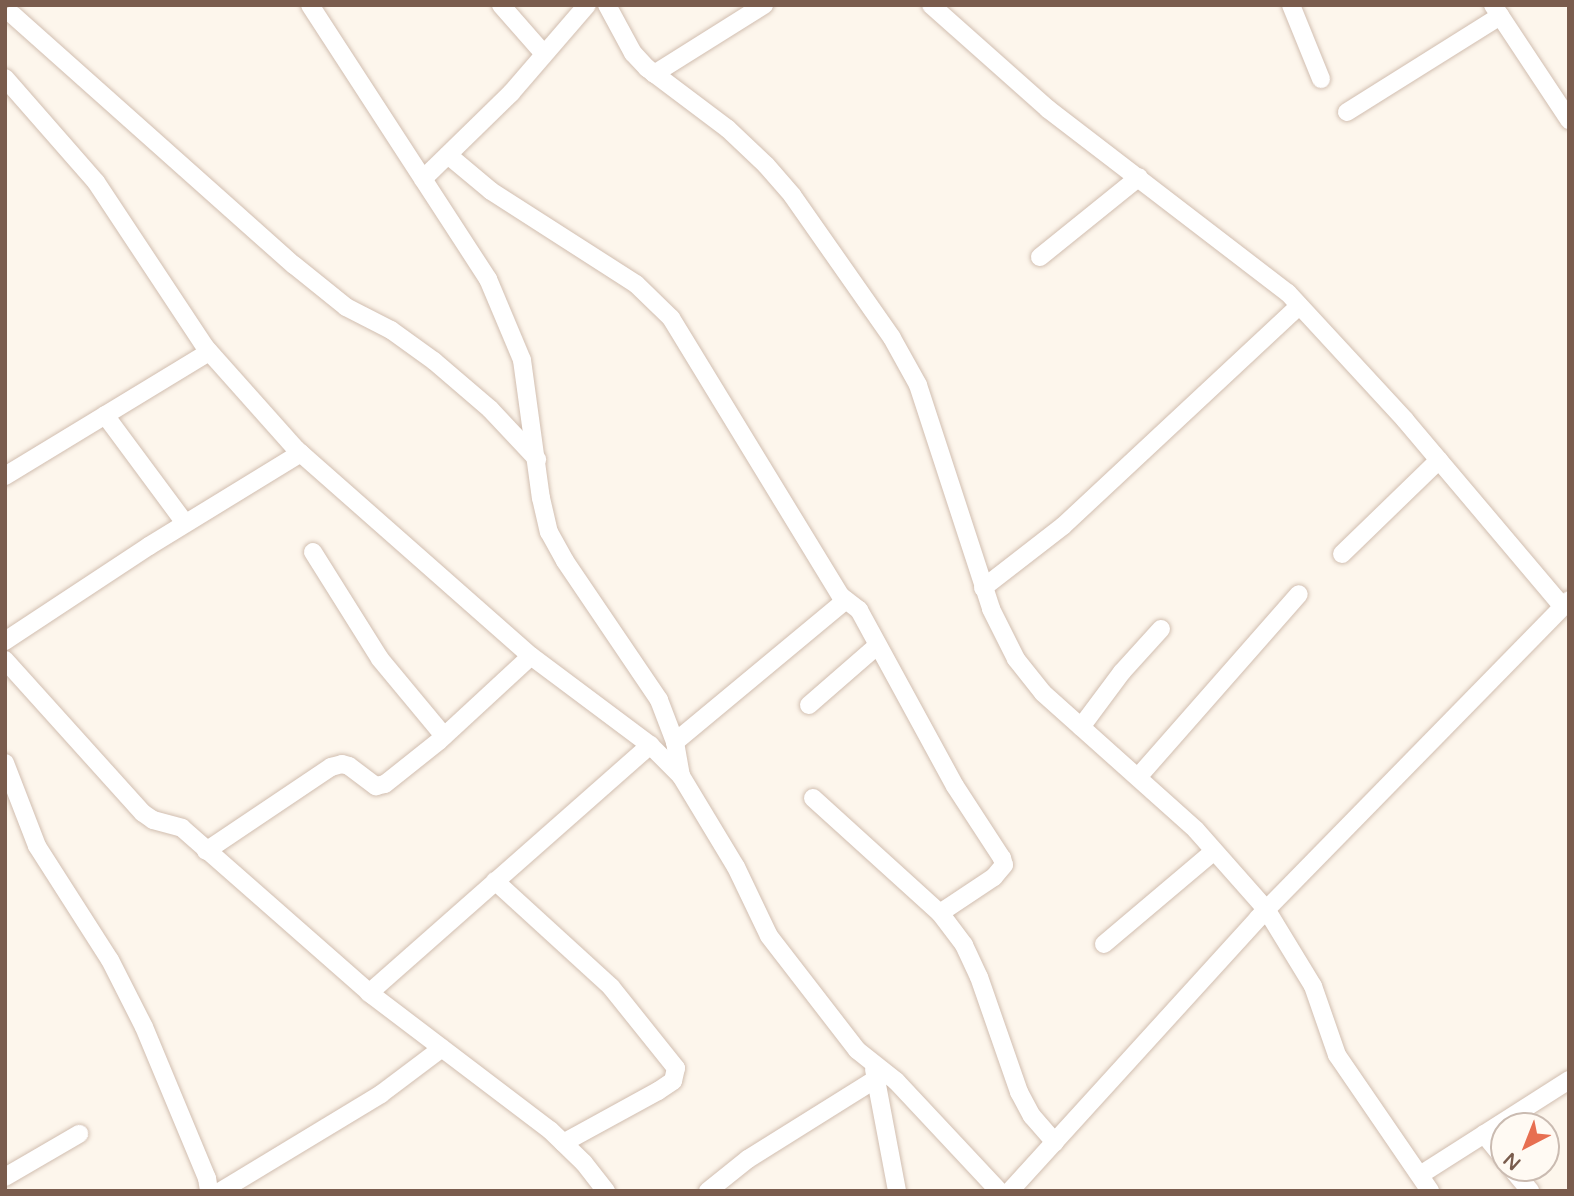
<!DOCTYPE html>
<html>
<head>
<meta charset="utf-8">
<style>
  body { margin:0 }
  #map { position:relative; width:1574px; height:1196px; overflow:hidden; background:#fdf6ec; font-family:"Varela Round",sans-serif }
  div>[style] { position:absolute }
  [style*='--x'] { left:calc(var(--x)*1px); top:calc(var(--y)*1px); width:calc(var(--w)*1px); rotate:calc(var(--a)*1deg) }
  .roads { filter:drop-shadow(0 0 2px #d1beb0) drop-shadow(0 0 2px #d1beb0) }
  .minor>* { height:18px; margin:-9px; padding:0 9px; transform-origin:9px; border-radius:9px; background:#fff }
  span { translate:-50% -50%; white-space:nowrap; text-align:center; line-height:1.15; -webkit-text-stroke:5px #fffaf3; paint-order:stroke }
  .frame { position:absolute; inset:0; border:7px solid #7a5c4d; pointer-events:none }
  .north { position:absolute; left:1490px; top:1112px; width:70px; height:70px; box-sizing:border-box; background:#fffaf3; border:2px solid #cabbb1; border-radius:50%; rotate:222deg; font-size:19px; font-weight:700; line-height:28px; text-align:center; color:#7a5c4d }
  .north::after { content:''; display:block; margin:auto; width:24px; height:32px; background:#e76f51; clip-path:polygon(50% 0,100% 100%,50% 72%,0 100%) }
</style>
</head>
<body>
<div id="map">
  <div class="roads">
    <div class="minor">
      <div style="--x:310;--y:5;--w:327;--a:57"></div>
      <div style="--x:488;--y:279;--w:88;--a:67.2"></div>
      <div style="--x:522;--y:360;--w:139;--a:82.2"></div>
      <div style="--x:541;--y:498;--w:35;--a:77"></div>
      <div style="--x:549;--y:532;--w:33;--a:61"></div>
      <div style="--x:565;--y:561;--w:168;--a:55.9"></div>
      <div style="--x:659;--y:700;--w:45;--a:69.1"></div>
      <div style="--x:675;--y:742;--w:35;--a:80"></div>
      <div style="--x:501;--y:5;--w:65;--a:48.7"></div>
      <div style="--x:607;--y:5;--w:55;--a:61.6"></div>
      <div style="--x:633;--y:53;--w:21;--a:47"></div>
      <div style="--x:647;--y:68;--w:101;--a:37"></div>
      <div style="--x:728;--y:129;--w:52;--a:43.5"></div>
      <div style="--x:766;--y:165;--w:40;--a:49"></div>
      <div style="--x:792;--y:195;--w:174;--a:55"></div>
      <div style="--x:892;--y:338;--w:54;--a:61"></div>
      <div style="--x:918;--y:385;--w:236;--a:71.9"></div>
      <div style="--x:991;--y:609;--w:56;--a:63.4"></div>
      <div style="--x:1016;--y:659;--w:43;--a:51.5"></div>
      <div style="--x:1043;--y:693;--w:205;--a:41.8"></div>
      <div style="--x:1196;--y:830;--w:106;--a:48.5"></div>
      <div style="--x:1266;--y:909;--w:90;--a:58.6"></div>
      <div style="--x:1313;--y:986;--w:73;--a:70.8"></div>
      <div style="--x:1337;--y:1055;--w:165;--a:55.6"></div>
      <div style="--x:931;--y:5;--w:157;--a:41.6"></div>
      <div style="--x:1048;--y:109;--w:302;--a:37.5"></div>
      <div style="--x:1288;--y:293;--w:173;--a:47.3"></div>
      <div style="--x:1405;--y:420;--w:243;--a:49.8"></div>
      <div style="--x:1291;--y:5;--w:80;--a:67.9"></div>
      <div style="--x:1493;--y:5;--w:138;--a:56.5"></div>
      <div style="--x:13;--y:15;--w:376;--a:41.7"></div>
      <div style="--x:294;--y:265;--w:67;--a:38.9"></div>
      <div style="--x:346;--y:307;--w:51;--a:27.1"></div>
      <div style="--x:391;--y:330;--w:53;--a:35.8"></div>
      <div style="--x:434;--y:361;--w:74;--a:40.6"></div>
      <div style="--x:490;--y:409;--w:69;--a:46.8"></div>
      <div style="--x:654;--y:74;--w:130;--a:-32.1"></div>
      <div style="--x:5;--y:78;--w:138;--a:48.8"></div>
      <div style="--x:96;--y:182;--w:199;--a:56.5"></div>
      <div style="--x:206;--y:348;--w:135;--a:48.3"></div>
      <div style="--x:296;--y:449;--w:313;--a:41.4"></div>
      <div style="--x:531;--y:656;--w:149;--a:36.8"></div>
      <div style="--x:650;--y:745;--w:44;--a:45"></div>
      <div style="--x:681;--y:776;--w:106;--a:58.9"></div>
      <div style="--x:736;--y:867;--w:76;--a:64.4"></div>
      <div style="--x:769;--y:936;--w:144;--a:52.3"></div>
      <div style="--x:857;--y:1050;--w:50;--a:38.5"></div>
      <div style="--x:896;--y:1081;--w:151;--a:46.9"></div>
      <div style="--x:1347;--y:112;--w:181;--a:-32.1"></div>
      <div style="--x:448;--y:155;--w:56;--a:39.9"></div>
      <div style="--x:491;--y:191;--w:172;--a:32.7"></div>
      <div style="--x:636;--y:284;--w:49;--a:44.2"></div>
      <div style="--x:671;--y:318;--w:326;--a:58.6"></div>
      <div style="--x:841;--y:596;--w:23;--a:38"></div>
      <div style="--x:859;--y:610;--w:200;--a:61.4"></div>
      <div style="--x:955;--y:786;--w:86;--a:56.9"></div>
      <div style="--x:1002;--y:858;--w:7;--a:74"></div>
      <div style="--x:1004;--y:865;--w:16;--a:130"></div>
      <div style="--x:994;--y:877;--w:65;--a:146.3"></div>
      <div style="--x:423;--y:179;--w:123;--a:-44.3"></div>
      <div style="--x:511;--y:93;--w:116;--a:-49.2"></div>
      <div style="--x:1040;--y:257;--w:127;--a:-38.9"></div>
      <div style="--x:105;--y:415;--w:134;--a:53.5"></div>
      <div style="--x:5;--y:476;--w:239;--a:-31.3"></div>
      <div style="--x:313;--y:552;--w:126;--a:57.9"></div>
      <div style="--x:380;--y:659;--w:100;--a:50.3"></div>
      <div style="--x:1342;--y:554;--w:135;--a:-44.1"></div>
      <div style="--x:983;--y:588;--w:101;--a:-37.8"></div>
      <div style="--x:1063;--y:526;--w:323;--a:-43"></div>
      <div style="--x:5;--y:641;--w:173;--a:-33.4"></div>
      <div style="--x:149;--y:546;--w:178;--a:-31.5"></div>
      <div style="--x:5;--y:660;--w:206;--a:48"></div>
      <div style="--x:143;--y:813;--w:12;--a:35"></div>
      <div style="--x:153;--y:820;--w:30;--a:15"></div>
      <div style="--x:182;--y:828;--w:253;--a:41.3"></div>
      <div style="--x:372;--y:995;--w:223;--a:37.2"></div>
      <div style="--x:550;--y:1130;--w:47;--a:44.1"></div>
      <div style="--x:584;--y:1163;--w:36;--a:52"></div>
      <div style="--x:809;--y:705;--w:91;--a:-41"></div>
      <div style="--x:1081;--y:727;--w:69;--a:-53.3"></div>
      <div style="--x:1122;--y:672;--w:58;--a:-47.8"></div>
      <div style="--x:675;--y:742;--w:222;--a:-39.7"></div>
      <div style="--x:5;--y:763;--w:89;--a:68.9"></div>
      <div style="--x:37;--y:846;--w:135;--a:57.4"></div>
      <div style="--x:110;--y:960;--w:75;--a:63.1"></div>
      <div style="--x:144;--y:1027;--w:164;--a:67.4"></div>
      <div style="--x:207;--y:1178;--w:13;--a:81"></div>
      <div style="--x:1139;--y:776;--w:242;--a:-48.7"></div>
      <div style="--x:813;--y:798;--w:171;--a:42.2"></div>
      <div style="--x:940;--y:913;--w:40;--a:53"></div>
      <div style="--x:964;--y:945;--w:35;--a:65"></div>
      <div style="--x:979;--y:977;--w:122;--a:70.8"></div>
      <div style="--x:1019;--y:1092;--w:27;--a:62"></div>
      <div style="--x:1032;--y:1116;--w:35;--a:49"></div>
      <div style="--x:206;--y:851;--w:151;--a:-33.9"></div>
      <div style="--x:331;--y:767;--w:11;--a:-15"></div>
      <div style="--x:342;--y:764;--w:7;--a:16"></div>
      <div style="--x:349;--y:766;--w:34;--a:37"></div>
      <div style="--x:376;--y:786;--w:9;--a:-13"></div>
      <div style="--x:385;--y:784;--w:69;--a:-38.5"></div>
      <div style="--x:439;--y:741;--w:125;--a:-42.7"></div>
      <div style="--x:495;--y:881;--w:157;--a:42.4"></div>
      <div style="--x:611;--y:987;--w:104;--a:51.3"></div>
      <div style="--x:676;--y:1068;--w:13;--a:103"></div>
      <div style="--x:673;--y:1081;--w:18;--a:146"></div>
      <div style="--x:658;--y:1091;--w:108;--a:151.3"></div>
      <div style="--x:1104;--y:944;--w:144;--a:-40.2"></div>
      <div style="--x:369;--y:993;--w:375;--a:-41.4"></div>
      <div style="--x:874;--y:1069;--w:124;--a:79.3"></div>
      <div style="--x:1484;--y:1134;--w:32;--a:51"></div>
      <div style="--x:1511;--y:1168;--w:30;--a:50"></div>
      <div style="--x:1420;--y:1175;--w:177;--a:-32.5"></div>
      <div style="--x:5;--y:1177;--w:86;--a:-30.2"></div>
      <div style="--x:221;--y:1191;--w:187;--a:-31.2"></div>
      <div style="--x:381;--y:1094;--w:76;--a:-37"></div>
      <div style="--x:708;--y:1191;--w:51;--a:-38.7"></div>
      <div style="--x:748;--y:1159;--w:151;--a:-32"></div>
      <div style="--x:1010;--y:1191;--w:369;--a:-47.7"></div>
      <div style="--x:1258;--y:918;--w:445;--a:-45.6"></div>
    </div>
  </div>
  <div class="frame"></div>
  <div class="north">N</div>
</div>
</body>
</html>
